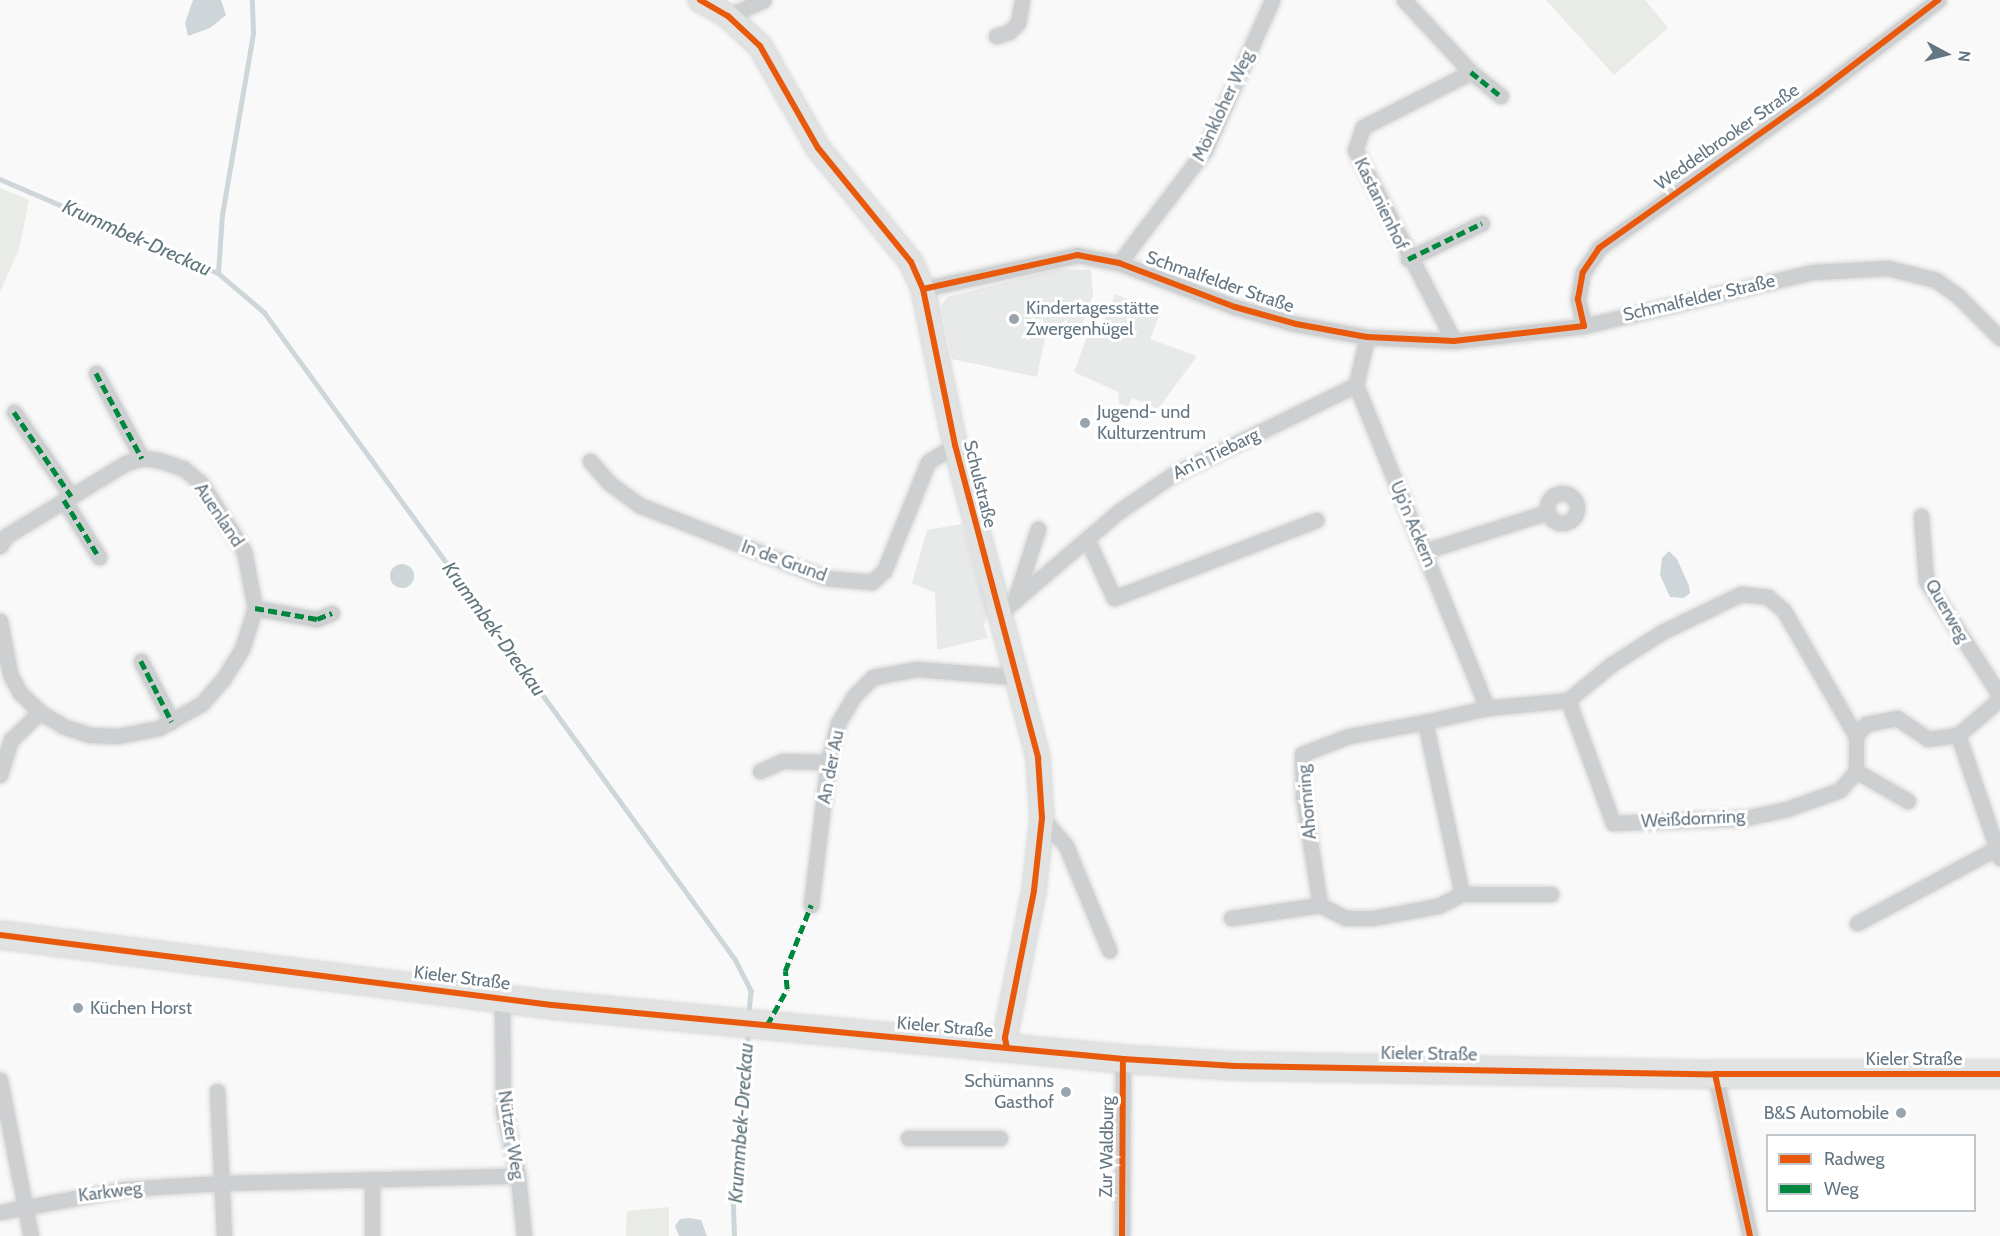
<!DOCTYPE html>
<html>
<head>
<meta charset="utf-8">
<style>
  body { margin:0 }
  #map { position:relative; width:2000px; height:1236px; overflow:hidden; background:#f9f9f9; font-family:Cabin,sans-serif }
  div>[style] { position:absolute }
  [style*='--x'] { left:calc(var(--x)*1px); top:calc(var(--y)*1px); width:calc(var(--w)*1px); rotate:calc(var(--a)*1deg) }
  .built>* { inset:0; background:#e8e9e9 }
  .green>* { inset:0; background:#e8ebe6 }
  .water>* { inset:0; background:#ced6d9 }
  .round { border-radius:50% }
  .stream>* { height:4.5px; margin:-2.25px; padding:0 2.25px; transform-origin:2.25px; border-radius:2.25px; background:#ced6d9 }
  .roads { filter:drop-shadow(0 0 2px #d5d6d7) drop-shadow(0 0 2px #d5d6d7) }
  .street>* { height:15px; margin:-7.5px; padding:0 7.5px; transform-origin:7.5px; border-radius:7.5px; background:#cecfd0 }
  .street>.ring { margin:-7.5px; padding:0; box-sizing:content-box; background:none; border:15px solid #cecfd0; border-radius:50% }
  .secondary>* { height:22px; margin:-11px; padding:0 11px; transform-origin:11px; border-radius:11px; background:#e1e2e2 }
  .primary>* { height:26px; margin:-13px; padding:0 13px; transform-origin:13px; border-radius:13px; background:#e1e2e2 }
  .quiet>* { height:4.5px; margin-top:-2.25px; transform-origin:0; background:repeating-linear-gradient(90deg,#00873e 0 9px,transparent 0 13.5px) }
  .cycleway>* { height:6px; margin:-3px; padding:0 3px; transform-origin:3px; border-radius:3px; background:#e8590c }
  .dots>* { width:16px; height:16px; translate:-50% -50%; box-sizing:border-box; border:3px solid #fff; border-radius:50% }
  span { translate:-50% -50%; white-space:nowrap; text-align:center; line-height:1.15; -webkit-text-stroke:6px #fff; paint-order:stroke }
  .street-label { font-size:18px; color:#657683 }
  .poi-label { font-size:18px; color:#657683 }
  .left { translate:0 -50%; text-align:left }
  .right { translate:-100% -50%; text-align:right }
  .water-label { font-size:20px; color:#60757c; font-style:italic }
  .legend { position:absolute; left:1766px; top:1134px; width:210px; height:78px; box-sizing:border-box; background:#fff; border:2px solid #c1c8cd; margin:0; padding:8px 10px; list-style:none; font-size:18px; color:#657683 }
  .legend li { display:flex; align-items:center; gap:12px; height:30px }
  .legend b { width:30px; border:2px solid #c1c8cd }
  .north { position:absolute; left:1916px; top:24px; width:60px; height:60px; -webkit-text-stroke:4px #fff; paint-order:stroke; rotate:97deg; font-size:16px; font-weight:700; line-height:24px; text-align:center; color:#657683 }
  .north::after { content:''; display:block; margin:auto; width:21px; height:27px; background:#657683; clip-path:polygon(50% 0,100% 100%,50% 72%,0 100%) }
</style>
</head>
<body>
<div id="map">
  <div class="built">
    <div style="clip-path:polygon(1059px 269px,1091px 270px,1093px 295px,1077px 339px,1046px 333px,1037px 377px,952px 359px,941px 306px,947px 297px)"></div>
    <div style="clip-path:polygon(1115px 294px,1161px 312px,1150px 339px,1197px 356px,1158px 409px,1132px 398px,1128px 407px,1119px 403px,1118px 392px,1074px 372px,1090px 328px,1100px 332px)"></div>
    <div style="clip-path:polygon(962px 524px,988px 613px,984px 625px,988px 638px,937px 650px,935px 593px,912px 583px,927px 530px)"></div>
  </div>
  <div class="green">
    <div style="clip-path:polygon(1546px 0,1645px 0,1668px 28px,1614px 75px)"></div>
    <div style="clip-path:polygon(0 188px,29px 200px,19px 249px,0 292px)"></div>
    <div style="clip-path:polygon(669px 1207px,669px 1236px,626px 1236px,627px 1211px)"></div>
  </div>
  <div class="water">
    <div style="clip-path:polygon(193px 0,221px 0,226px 15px,210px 28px,188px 36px,185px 23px)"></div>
    <div style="clip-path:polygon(1669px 551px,1677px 559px,1689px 586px,1690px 593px,1684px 598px,1670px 597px,1660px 575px,1662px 558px)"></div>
    <div class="round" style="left:390px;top:564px;width:24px;height:24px"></div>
    <div style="clip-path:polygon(689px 1218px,701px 1220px,707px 1236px,679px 1236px,675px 1226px,680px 1219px)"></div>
  </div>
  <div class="stream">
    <div style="--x:0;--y:179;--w:237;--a:23.3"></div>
    <div style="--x:218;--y:273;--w:60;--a:40.3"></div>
    <div style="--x:264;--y:312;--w:800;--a:53.95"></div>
    <div style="--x:735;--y:959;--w:36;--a:63"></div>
    <div style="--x:751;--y:991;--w:24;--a:95"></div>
    <div style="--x:218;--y:273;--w:58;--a:-86.1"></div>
    <div style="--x:222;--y:215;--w:185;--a:-80.3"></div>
    <div style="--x:253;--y:33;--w:33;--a:-92"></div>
    <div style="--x:734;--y:1236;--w:35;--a:-92"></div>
    <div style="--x:733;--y:1201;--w:169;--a:-84.9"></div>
  </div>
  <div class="roads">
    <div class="street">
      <div style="--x:1404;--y:0;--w:98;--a:47.1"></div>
      <div style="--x:1471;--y:72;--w:121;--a:153"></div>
      <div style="--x:1363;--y:127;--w:24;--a:109"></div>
      <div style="--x:1355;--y:150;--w:215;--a:62.6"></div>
      <div style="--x:728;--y:16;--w:39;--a:-24"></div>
      <div style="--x:996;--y:36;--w:14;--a:-17"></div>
      <div style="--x:1009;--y:32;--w:13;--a:-45"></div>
      <div style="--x:1018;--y:23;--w:23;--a:-80"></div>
      <div style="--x:1471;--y:72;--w:38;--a:39"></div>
      <div style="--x:1408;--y:259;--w:82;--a:-25.9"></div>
      <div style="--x:1119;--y:263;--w:142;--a:-52.7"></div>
      <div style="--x:1205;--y:150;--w:164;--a:-65.9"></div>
      <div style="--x:923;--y:289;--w:158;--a:-12.4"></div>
      <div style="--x:1077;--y:255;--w:43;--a:10.8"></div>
      <div style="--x:1119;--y:263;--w:124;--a:20.8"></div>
      <div style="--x:1235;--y:307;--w:63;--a:15.6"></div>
      <div style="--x:1296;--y:324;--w:72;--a:10.4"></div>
      <div style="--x:1367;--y:337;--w:87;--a:2.6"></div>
      <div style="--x:1454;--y:341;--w:131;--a:-6.6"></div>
      <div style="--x:1584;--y:326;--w:235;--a:-13.3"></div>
      <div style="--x:1813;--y:272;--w:75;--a:-3.1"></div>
      <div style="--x:1888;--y:268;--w:49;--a:14"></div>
      <div style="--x:1936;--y:280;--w:27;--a:36"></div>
      <div style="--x:1958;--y:296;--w:59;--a:45"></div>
      <div style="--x:1584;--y:326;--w:28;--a:-103"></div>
      <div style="--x:1578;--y:299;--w:27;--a:-80"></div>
      <div style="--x:1583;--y:272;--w:29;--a:-56"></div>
      <div style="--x:1599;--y:248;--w:267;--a:-35.4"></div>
      <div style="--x:1817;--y:93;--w:153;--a:-37.5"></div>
      <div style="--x:1367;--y:337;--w:49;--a:102.9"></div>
      <div style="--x:1356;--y:385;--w:349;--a:67.9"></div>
      <div style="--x:96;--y:373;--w:97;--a:61.6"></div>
      <div style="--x:14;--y:412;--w:102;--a:55.8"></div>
      <div style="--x:590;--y:461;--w:29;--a:49"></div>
      <div style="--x:609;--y:483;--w:37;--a:36"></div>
      <div style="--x:639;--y:505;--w:200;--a:21.4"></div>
      <div style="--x:825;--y:578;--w:47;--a:4.9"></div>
      <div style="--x:872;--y:582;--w:16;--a:-43"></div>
      <div style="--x:884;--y:571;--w:118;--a:-68"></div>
      <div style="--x:928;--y:462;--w:32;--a:-32"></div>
      <div class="ring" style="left:1547px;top:493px;width:15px;height:15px"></div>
      <div style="--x:64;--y:500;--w:67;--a:58.4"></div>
      <div style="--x:1921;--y:516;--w:65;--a:85.6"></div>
      <div style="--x:1926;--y:581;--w:137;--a:57.2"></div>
      <div style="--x:1087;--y:539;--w:65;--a:65.4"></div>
      <div style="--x:1114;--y:598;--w:217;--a:-21.1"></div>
      <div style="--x:0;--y:546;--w:12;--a:-59"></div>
      <div style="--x:6;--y:536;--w:140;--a:-31.3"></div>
      <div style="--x:126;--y:463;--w:17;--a:-17"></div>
      <div style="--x:142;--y:458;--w:16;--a:7"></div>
      <div style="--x:158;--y:460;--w:26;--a:18"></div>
      <div style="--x:183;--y:468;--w:23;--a:40"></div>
      <div style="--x:201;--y:483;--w:80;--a:57.7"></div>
      <div style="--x:244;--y:551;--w:58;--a:79.1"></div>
      <div style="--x:255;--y:608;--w:43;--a:107.6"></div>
      <div style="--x:242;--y:649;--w:34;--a:122"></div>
      <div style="--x:224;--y:678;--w:35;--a:131"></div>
      <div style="--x:201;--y:704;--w:48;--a:150.3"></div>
      <div style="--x:159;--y:728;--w:43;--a:169.2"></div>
      <div style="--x:117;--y:736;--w:27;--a:-178"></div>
      <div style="--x:90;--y:735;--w:28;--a:-162"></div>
      <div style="--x:63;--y:726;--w:27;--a:-149"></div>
      <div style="--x:40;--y:712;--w:28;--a:-136"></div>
      <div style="--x:20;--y:693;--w:21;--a:-118"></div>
      <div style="--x:10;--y:674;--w:54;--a:-100.7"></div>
      <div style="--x:1425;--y:551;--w:129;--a:-17.6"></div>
      <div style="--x:1015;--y:600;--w:75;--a:-72.1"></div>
      <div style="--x:255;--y:608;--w:63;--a:10.1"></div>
      <div style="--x:317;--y:619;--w:16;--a:-22"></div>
      <div style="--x:999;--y:614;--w:157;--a:-40.6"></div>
      <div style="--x:1118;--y:512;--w:65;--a:-34.4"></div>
      <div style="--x:1172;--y:475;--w:205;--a:-26.1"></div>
      <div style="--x:141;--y:661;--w:68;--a:63.1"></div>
      <div style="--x:2000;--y:699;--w:55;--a:139.4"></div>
      <div style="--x:1958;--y:735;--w:130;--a:71.1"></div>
      <div style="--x:1568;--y:700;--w:131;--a:69.9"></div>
      <div style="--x:1613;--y:823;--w:132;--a:-2.2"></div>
      <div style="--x:1745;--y:818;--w:43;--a:-12.1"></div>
      <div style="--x:1787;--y:809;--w:56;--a:-19.7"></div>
      <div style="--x:1840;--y:790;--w:25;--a:-50"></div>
      <div style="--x:1856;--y:771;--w:35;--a:-90"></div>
      <div style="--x:1856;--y:736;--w:16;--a:-50"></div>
      <div style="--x:1866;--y:724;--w:32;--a:-11"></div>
      <div style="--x:1897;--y:718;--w:37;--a:34"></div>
      <div style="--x:1928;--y:739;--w:30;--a:-8"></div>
      <div style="--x:760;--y:771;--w:24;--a:-24"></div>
      <div style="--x:782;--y:761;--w:46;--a:1.2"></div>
      <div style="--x:1856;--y:771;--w:60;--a:30"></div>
      <div style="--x:0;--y:775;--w:37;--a:-73"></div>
      <div style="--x:11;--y:740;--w:40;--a:-44"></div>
      <div style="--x:1042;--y:818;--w:37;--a:49"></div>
      <div style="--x:1066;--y:846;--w:113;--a:67.5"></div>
      <div style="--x:1462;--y:894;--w:89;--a:0"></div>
      <div style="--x:811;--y:905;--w:144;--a:-83.2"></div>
      <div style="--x:828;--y:762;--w:40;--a:-75.6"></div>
      <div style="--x:838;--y:723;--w:33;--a:-59"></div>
      <div style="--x:855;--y:695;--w:25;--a:-45"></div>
      <div style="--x:873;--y:677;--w:45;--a:-10.3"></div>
      <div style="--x:917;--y:669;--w:100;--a:4.6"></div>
      <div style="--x:1320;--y:905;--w:109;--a:-98.9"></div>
      <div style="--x:1303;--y:797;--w:43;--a:-91.3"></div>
      <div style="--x:1302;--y:754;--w:50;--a:-21"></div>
      <div style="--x:1349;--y:736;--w:77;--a:-10.4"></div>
      <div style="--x:1231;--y:918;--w:90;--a:-8.3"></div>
      <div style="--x:1320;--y:905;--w:29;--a:27"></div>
      <div style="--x:1346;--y:918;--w:27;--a:0"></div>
      <div style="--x:1373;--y:918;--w:66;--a:-10.5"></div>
      <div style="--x:1438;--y:906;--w:27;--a:-27"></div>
      <div style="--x:1462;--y:894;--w:176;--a:-102.1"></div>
      <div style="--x:1425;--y:722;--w:64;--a:-12.7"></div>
      <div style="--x:1487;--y:708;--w:81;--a:-5.6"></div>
      <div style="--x:1568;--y:700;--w:57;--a:-39.3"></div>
      <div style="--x:1612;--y:664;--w:59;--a:-32.6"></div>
      <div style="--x:1662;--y:632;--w:88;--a:-25.7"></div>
      <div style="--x:1741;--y:594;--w:27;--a:6"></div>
      <div style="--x:1768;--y:597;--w:21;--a:41"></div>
      <div style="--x:1784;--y:611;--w:144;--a:60.1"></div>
      <div style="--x:1857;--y:923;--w:159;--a:-28.2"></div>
      <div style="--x:502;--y:998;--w:113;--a:89.5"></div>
      <div style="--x:503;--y:1111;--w:67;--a:77"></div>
      <div style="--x:518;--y:1176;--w:60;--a:84.3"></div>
      <div style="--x:1715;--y:1074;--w:166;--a:77.8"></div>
      <div style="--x:0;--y:1080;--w:159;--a:78.8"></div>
      <div style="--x:217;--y:1091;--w:145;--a:87.2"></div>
      <div style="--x:908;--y:1138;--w:92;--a:0"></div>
      <div style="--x:0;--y:1212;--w:126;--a:-10.5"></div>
      <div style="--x:124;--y:1189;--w:97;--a:-3.5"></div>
      <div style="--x:221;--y:1183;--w:297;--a:-1.4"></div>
      <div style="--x:372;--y:1236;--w:56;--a:-90"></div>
      <div style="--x:1122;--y:1236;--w:177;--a:-89.7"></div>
    </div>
    <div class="secondary">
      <div style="--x:700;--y:0;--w:32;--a:30"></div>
      <div style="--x:728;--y:16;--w:44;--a:43.2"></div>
      <div style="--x:760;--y:46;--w:117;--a:60.4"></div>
      <div style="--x:818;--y:148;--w:147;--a:50.8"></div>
      <div style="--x:911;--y:262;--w:30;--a:66"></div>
      <div style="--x:923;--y:289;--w:159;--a:78.4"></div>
      <div style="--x:955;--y:445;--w:324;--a:75.1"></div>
      <div style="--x:1038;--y:758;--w:60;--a:86.2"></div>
      <div style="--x:1042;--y:818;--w:73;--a:96.3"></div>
      <div style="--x:1034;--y:891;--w:150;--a:101.2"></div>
      <div style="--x:1005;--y:1038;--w:10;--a:79"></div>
    </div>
    <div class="primary">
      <div style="--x:0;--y:935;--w:556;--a:7.23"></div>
      <div style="--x:552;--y:1005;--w:574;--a:5.4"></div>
      <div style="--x:1123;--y:1059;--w:112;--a:3.6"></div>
      <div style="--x:1235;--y:1066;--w:480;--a:1"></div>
      <div style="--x:1715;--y:1074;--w:285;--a:0"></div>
    </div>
  </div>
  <div class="quiet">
    <div style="--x:1471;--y:72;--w:38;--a:39"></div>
    <div style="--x:1408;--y:259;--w:82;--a:-25.9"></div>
    <div style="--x:96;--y:373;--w:97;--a:61.6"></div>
    <div style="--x:14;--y:412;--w:102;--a:55.8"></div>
    <div style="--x:64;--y:500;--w:67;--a:58.4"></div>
    <div style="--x:255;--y:608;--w:63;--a:10.1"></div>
    <div style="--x:317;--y:619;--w:16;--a:-22"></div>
    <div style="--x:141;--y:661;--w:68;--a:63.1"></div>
    <div style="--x:767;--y:1025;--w:41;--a:-60.9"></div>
    <div style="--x:787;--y:989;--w:18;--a:-96"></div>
    <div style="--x:785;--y:971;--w:71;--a:-68.5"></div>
  </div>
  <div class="cycleway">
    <div style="--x:700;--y:0;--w:32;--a:30"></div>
    <div style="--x:728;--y:16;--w:44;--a:43.2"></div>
    <div style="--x:760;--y:46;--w:117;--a:60.4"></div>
    <div style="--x:818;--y:148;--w:147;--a:50.8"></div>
    <div style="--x:911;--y:262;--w:30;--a:66"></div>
    <div style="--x:923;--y:289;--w:159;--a:78.4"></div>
    <div style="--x:955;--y:445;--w:324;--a:75.1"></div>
    <div style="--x:1038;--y:758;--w:60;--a:86.2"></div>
    <div style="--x:1042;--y:818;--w:73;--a:96.3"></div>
    <div style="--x:1034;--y:891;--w:150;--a:101.2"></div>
    <div style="--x:1005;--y:1038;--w:10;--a:79"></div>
    <div style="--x:923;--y:289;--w:158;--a:-12.4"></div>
    <div style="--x:1077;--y:255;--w:43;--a:10.8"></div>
    <div style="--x:1119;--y:263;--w:124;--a:20.8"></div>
    <div style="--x:1235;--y:307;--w:63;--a:15.6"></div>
    <div style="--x:1296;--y:324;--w:72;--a:10.4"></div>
    <div style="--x:1367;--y:337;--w:87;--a:2.6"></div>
    <div style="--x:1454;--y:341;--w:131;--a:-6.6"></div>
    <div style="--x:1584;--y:326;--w:28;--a:-103"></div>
    <div style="--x:1578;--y:299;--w:27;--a:-80"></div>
    <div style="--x:1583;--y:272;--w:29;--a:-56"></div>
    <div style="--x:1599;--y:248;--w:267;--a:-35.4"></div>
    <div style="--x:1817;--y:93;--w:153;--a:-37.5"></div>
    <div style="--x:0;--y:935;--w:556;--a:7.23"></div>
    <div style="--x:552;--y:1005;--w:574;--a:5.4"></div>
    <div style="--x:1123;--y:1059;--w:112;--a:3.6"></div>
    <div style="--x:1235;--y:1066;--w:480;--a:1"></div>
    <div style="--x:1715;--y:1074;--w:285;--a:0"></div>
    <div style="--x:1715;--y:1074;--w:166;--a:77.8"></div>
    <div style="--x:1122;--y:1236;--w:177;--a:-89.7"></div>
  </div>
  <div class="dots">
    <div style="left:1014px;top:319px;background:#99a4ac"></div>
    <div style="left:1085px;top:423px;background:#99a4ac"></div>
    <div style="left:78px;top:1008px;background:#99a4ac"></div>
    <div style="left:1066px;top:1092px;background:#99a4ac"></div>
    <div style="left:1901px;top:1113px;background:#99a4ac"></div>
  </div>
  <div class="street-label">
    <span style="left:1223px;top:106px;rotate:-65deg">Mönkloher Weg</span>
    <span style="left:1727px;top:137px;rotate:-35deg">Weddelbrooker Straße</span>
    <span style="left:1381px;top:204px;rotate:64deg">Kastanienhof</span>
    <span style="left:1220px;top:282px;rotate:19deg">Schmalfelder Straße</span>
    <span style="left:1699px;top:298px;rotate:-13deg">Schmalfelder Straße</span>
    <span style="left:1216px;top:454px;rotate:-26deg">An'n Tiebarg</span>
    <span style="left:980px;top:484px;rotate:76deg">Schulstraße</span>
    <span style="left:219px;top:515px;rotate:56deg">Auenland</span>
    <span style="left:1413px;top:524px;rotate:67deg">Up'n Ackern</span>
    <span style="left:784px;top:561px;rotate:20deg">In de Grund</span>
    <span style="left:1947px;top:611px;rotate:60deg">Querweg</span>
    <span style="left:831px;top:767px;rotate:-79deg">An der Au</span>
    <span style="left:1307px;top:802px;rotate:-95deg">Ahornring</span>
    <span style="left:1693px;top:819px;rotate:-3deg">Weißdornring</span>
    <span style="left:462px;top:978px;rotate:7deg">Kieler Straße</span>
    <span style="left:945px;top:1027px;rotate:5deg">Kieler Straße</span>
    <span style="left:1429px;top:1054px;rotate:1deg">Kieler Straße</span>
    <span style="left:1914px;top:1059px">Kieler Straße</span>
    <span style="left:511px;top:1135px;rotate:81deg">Nützer Weg</span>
    <span style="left:1107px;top:1147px;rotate:-89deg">Zur Waldburg</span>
    <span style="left:110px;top:1192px;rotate:-7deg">Karkweg</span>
  </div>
  <div class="poi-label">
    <span class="left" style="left:1026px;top:319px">Kindertagesstätte<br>Zwergenhügel</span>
    <span class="left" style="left:1097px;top:423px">Jugend- und<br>Kulturzentrum</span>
    <span class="left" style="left:90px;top:1008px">Küchen Horst</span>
    <span class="right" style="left:1054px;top:1092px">Schümanns<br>Gasthof</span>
    <span class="right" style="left:1889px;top:1113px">B&amp;S Automobile</span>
  </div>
  <div class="water-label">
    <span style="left:137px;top:238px;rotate:24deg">Krummbek-Dreckau</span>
    <span style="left:494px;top:629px;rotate:54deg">Krummbek-Dreckau</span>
    <span style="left:741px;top:1123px;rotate:-86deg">Krummbek-Dreckau</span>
  </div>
  <ul class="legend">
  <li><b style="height:8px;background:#e8590c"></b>Radweg</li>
  <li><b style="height:8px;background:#00873e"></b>Weg</li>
  </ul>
  <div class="north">N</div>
</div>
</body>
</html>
